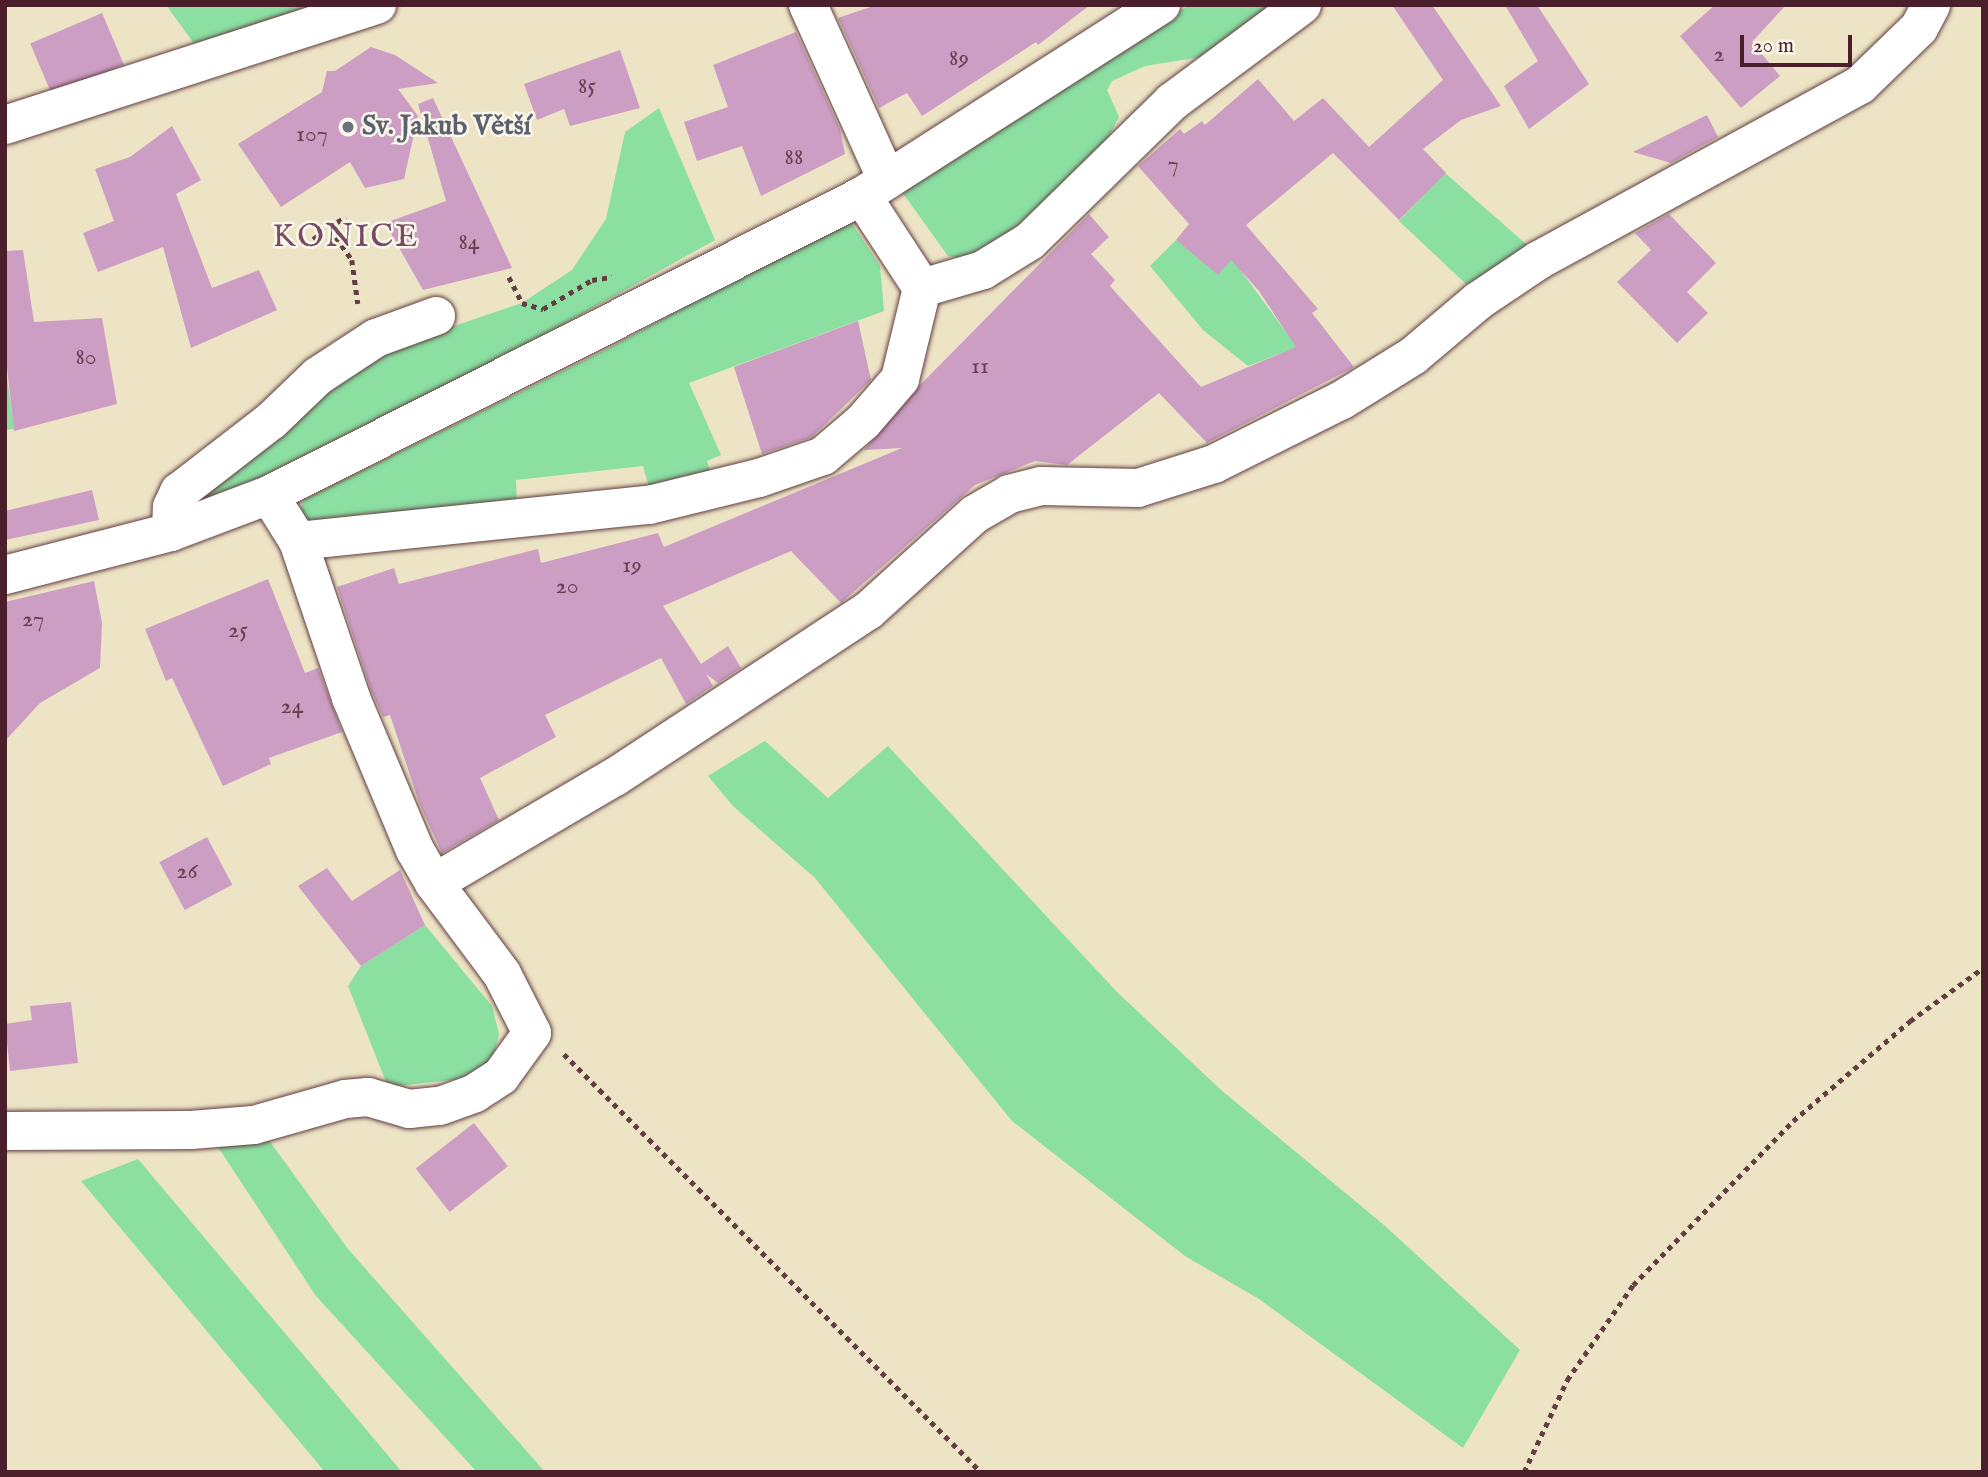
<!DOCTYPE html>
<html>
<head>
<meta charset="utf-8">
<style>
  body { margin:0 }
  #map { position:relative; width:1988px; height:1477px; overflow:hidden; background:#ede4c5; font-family:"IM FELL English",serif }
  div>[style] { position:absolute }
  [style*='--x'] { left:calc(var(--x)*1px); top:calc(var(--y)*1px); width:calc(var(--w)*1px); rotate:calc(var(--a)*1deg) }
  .green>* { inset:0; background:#8adfa1 }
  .building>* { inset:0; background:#cd9ec4; transform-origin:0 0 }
  .path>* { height:4.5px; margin-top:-2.25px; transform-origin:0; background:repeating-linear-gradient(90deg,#623d42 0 5px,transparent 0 10px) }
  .roads { filter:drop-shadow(0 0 2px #623d42) drop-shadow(0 0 2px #623d42) }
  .minor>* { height:38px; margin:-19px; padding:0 19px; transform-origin:19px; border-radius:19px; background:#fff }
  .dots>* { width:19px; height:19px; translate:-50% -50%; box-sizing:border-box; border:4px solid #fbf7ec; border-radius:50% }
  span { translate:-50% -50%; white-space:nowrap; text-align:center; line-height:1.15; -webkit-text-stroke:5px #fbf7ec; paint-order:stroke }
  .number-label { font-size:24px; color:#6b3f51 }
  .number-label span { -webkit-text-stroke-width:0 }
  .worship-label { font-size:28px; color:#5b616d; font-weight:700 }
  .left { translate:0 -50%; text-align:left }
  .quarter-label { font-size:32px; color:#784b61; letter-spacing:2px }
  .frame { position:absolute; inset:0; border:7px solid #4a1f2b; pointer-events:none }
  .scale { position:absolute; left:1740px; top:35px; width:112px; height:32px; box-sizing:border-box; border:4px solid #4a1f2b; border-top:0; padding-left:9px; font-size:21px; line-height:24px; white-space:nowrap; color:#4a1f2b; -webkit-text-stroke:5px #fbf7ec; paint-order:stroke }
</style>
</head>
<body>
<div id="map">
  <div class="green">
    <div style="clip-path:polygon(166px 5px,322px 5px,198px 49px)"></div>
    <div style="clip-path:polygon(1189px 5px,1272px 5px,1207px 56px,1145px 66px,1112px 81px,1107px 90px,1119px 117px,1104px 146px,998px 246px,969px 259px,948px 256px,902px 192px,1065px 82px)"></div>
    <div style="clip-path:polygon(659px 108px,715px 240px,429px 399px,211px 508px,190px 496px,311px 399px,392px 347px,522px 303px,572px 270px,606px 219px,625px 132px)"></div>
    <div style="clip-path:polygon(1445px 173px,1535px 252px,1466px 284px,1399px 221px)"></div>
    <div style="clip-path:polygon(849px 219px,880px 266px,884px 311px,689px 383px,721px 455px,707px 461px,711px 474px,650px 491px,643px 466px,516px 480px,517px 510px,414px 520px,368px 513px,314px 523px,300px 515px,303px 500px,609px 348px)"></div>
    <div style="clip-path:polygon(1176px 240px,1218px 274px,1230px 256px,1297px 347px,1248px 366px,1203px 330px,1150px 266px)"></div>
    <div style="clip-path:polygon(5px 362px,14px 429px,5px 430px)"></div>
    <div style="clip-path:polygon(765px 741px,828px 798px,888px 746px,1116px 991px,1221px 1090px,1384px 1225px,1520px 1350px,1463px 1448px,1259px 1299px,1185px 1256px,1012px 1121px,815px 878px,733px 806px,708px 776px)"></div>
    <div style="clip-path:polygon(425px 925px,492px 1006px,499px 1034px,492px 1062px,469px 1078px,388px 1087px,348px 986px,361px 966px)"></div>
    <div style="clip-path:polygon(268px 1139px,348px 1249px,545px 1472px,477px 1472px,316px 1296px,218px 1147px)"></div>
    <div style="clip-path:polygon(138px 1159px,402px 1472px,325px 1472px,81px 1181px)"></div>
  </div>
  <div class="building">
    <div style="clip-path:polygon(876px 5px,1090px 5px,1038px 45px,1036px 42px,922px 116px,907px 93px,879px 108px,838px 18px)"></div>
    <div style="clip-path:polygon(1392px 5px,1432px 5px,1501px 106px,1461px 120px,1423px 149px,1446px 173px,1399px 220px,1333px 153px,1246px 225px,1318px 309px,1312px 313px,1354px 367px,1207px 443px,1159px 393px,1067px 465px,1035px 461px,975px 485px,841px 603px,791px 551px,663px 606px,701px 664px,728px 646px,741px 668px,718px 683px,706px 674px,713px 686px,686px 704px,661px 658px,545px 715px,556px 737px,480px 778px,499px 820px,442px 853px,420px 805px,390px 715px,383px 717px,371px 690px,337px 587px,394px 568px,399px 584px,538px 549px,541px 563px,658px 533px,664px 547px,902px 448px,864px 450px,921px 384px,1089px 214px,1109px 237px,1091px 254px,1115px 280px,1110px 286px,1201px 387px,1296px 347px,1259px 291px,1231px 260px,1218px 275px,1176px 240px,1189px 224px,1138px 166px,1180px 129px,1184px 134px,1202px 121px,1205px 125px,1258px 79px,1294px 121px,1323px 98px,1369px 147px,1443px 80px)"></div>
    <div style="clip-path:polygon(1505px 5px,1537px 5px,1589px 84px,1529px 129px,1504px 86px,1538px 61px)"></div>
    <div style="clip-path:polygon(1715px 5px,1786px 5px,1752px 42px,1780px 76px,1741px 108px,1680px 36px)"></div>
    <div style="left:102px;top:13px;width:56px;height:78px;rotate:67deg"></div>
    <div style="clip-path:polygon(796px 32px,840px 129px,845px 154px,761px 196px,742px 146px,697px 161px,684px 122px,728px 107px,713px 65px)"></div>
    <div style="clip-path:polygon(371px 47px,395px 55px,438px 83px,398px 89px,418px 116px,404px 179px,365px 188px,350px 162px,281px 207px,238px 144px,322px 92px,327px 71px,335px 71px)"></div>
    <div style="clip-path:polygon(620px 50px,640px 108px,570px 126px,564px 109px,537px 120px,524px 84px)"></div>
    <div style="clip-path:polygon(433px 98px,512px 268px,423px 290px,385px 223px,446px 201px,418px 104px)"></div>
    <div style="clip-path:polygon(1707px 115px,1718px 137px,1671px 163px,1633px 152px)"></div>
    <div style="clip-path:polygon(172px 126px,201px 180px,176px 194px,212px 288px,259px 270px,277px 310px,191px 348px,163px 247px,98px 272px,83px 233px,114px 221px,95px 169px,130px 157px)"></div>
    <div style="clip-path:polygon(1669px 214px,1716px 263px,1687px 292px,1708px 313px,1677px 343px,1617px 282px,1651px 250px,1635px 233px)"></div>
    <div style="clip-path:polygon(23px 250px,34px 322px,102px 318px,117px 404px,14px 431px,5px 350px,5px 251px)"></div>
    <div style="clip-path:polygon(858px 321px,871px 380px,812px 437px,762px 454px,734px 367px)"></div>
    <div style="clip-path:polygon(92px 490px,99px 520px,5px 540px,5px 511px)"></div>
    <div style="clip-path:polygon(268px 579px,305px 673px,318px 668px,342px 732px,269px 758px,271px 764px,223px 786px,172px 678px,166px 681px,145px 629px)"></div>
    <div style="clip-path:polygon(94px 581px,102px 623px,100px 668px,40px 703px,5px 741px,5px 602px)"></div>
    <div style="left:207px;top:837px;width:54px;height:54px;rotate:62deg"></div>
    <div style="clip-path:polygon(327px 868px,352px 901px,400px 870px,425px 925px,361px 966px,298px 886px)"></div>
    <div style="clip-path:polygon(71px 1002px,78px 1063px,10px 1071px,5px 1024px,32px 1020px,30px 1006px)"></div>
    <div style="left:474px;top:1123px;width:55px;height:74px;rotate:52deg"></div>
  </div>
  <div class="path">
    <div style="--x:337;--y:222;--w:10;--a:-29"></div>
    <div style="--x:336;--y:237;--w:28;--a:55"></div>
    <div style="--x:352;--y:260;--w:44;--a:82.2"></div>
    <div style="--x:313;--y:239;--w:11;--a:-34"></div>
    <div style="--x:509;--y:277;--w:29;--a:63"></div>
    <div style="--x:522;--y:303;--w:22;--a:16"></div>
    <div style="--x:543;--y:309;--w:57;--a:-30.6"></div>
    <div style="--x:592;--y:280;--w:20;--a:-9"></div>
    <div style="--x:564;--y:1054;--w:590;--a:45.07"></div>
    <div style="--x:1524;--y:1472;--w:102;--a:-64.9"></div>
    <div style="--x:1567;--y:1380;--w:116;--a:-55.2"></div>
    <div style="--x:1633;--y:1285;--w:229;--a:-45.7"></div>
    <div style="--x:1793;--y:1121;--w:154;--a:-40.5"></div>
    <div style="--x:1910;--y:1021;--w:90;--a:-36"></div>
  </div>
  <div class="roads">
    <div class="minor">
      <div style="--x:808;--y:5;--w:192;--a:65.7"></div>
      <div style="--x:5;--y:125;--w:391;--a:-17.9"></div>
      <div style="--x:862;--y:196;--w:110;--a:56.9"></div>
      <div style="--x:269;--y:495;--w:54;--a:57.8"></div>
      <div style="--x:298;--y:541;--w:166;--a:71.3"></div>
      <div style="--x:351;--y:698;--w:165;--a:67.2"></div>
      <div style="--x:415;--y:850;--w:38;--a:60"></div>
      <div style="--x:171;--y:532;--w:25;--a:-88"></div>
      <div style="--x:172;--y:507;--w:17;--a:-65"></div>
      <div style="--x:179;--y:492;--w:116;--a:-37.7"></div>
      <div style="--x:271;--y:421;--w:65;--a:-43.8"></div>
      <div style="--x:318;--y:376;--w:69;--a:-33.2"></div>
      <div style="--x:376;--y:338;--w:64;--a:-20.1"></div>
      <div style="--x:298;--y:541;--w:353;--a:-5.9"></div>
      <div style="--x:649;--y:505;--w:113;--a:-13.8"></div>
      <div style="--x:759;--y:478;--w:68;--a:-19"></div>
      <div style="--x:823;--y:456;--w:52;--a:-40.4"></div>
      <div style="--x:863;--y:422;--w:57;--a:-49.3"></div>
      <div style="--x:900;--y:379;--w:94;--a:-76.4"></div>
      <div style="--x:922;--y:288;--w:64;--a:-16.4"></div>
      <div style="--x:983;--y:270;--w:55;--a:-31.7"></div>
      <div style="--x:1030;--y:241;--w:199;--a:-44.4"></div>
      <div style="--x:1172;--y:102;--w:162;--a:-36.7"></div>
      <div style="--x:5;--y:575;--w:171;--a:-14.5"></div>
      <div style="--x:171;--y:532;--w:105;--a:-20.7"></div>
      <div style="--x:269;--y:495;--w:664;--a:-26.76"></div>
      <div style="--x:862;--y:196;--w:355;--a:-32.6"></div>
      <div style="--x:5;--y:1131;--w:186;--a:-0.3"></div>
      <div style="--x:191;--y:1130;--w:63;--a:-4.5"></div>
      <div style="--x:254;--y:1125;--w:95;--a:-15.9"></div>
      <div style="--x:345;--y:1099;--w:23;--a:-5"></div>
      <div style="--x:368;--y:1097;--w:43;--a:16.3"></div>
      <div style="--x:409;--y:1109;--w:31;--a:-6"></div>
      <div style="--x:440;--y:1106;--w:37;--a:-20"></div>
      <div style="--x:475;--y:1093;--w:31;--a:-33"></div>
      <div style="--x:501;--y:1076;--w:53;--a:-54.2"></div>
      <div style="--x:532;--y:1033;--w:66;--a:-117"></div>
      <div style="--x:502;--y:974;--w:114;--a:-126.8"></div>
      <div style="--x:434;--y:883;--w:210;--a:-30.4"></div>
      <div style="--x:615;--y:777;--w:303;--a:-33.3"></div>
      <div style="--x:868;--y:611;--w:144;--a:-42.2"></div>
      <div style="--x:975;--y:514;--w:39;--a:-30"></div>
      <div style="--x:1009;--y:494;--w:33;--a:-14"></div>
      <div style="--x:1041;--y:486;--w:97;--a:1.2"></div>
      <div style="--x:1138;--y:488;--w:80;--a:-17.5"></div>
      <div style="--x:1214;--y:464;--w:143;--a:-26.6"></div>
      <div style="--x:1342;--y:400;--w:84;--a:-31.8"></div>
      <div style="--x:1413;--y:356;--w:85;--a:-40.2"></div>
      <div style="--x:1478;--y:301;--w:73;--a:-33.9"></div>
      <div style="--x:1539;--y:260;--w:366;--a:-28.6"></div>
      <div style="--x:1860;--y:85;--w:82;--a:-44"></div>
      <div style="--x:1919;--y:28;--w:26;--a:-62"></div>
    </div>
  </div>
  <div class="dots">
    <div style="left:348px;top:127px;background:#6b7280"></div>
  </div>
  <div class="number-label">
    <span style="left:1719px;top:55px">2</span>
    <span style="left:959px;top:59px">89</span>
    <span style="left:587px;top:87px">85</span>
    <span style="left:312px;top:135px">107</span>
    <span style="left:794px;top:158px">88</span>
    <span style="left:1173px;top:165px">7</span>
    <span style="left:469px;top:243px">84</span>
    <span style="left:86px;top:358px">80</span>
    <span style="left:980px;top:367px">11</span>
    <span style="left:632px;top:566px">19</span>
    <span style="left:567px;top:587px">20</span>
    <span style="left:33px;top:620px">27</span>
    <span style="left:238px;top:631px">25</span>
    <span style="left:292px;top:707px">24</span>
    <span style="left:187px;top:872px">26</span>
  </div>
  <div class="worship-label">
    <span class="left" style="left:362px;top:127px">Sv. Jakub Větší</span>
  </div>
  <div class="quarter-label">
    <span style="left:346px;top:238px">KONICE</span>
  </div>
  <div class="frame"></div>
  <div class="scale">20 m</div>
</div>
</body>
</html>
